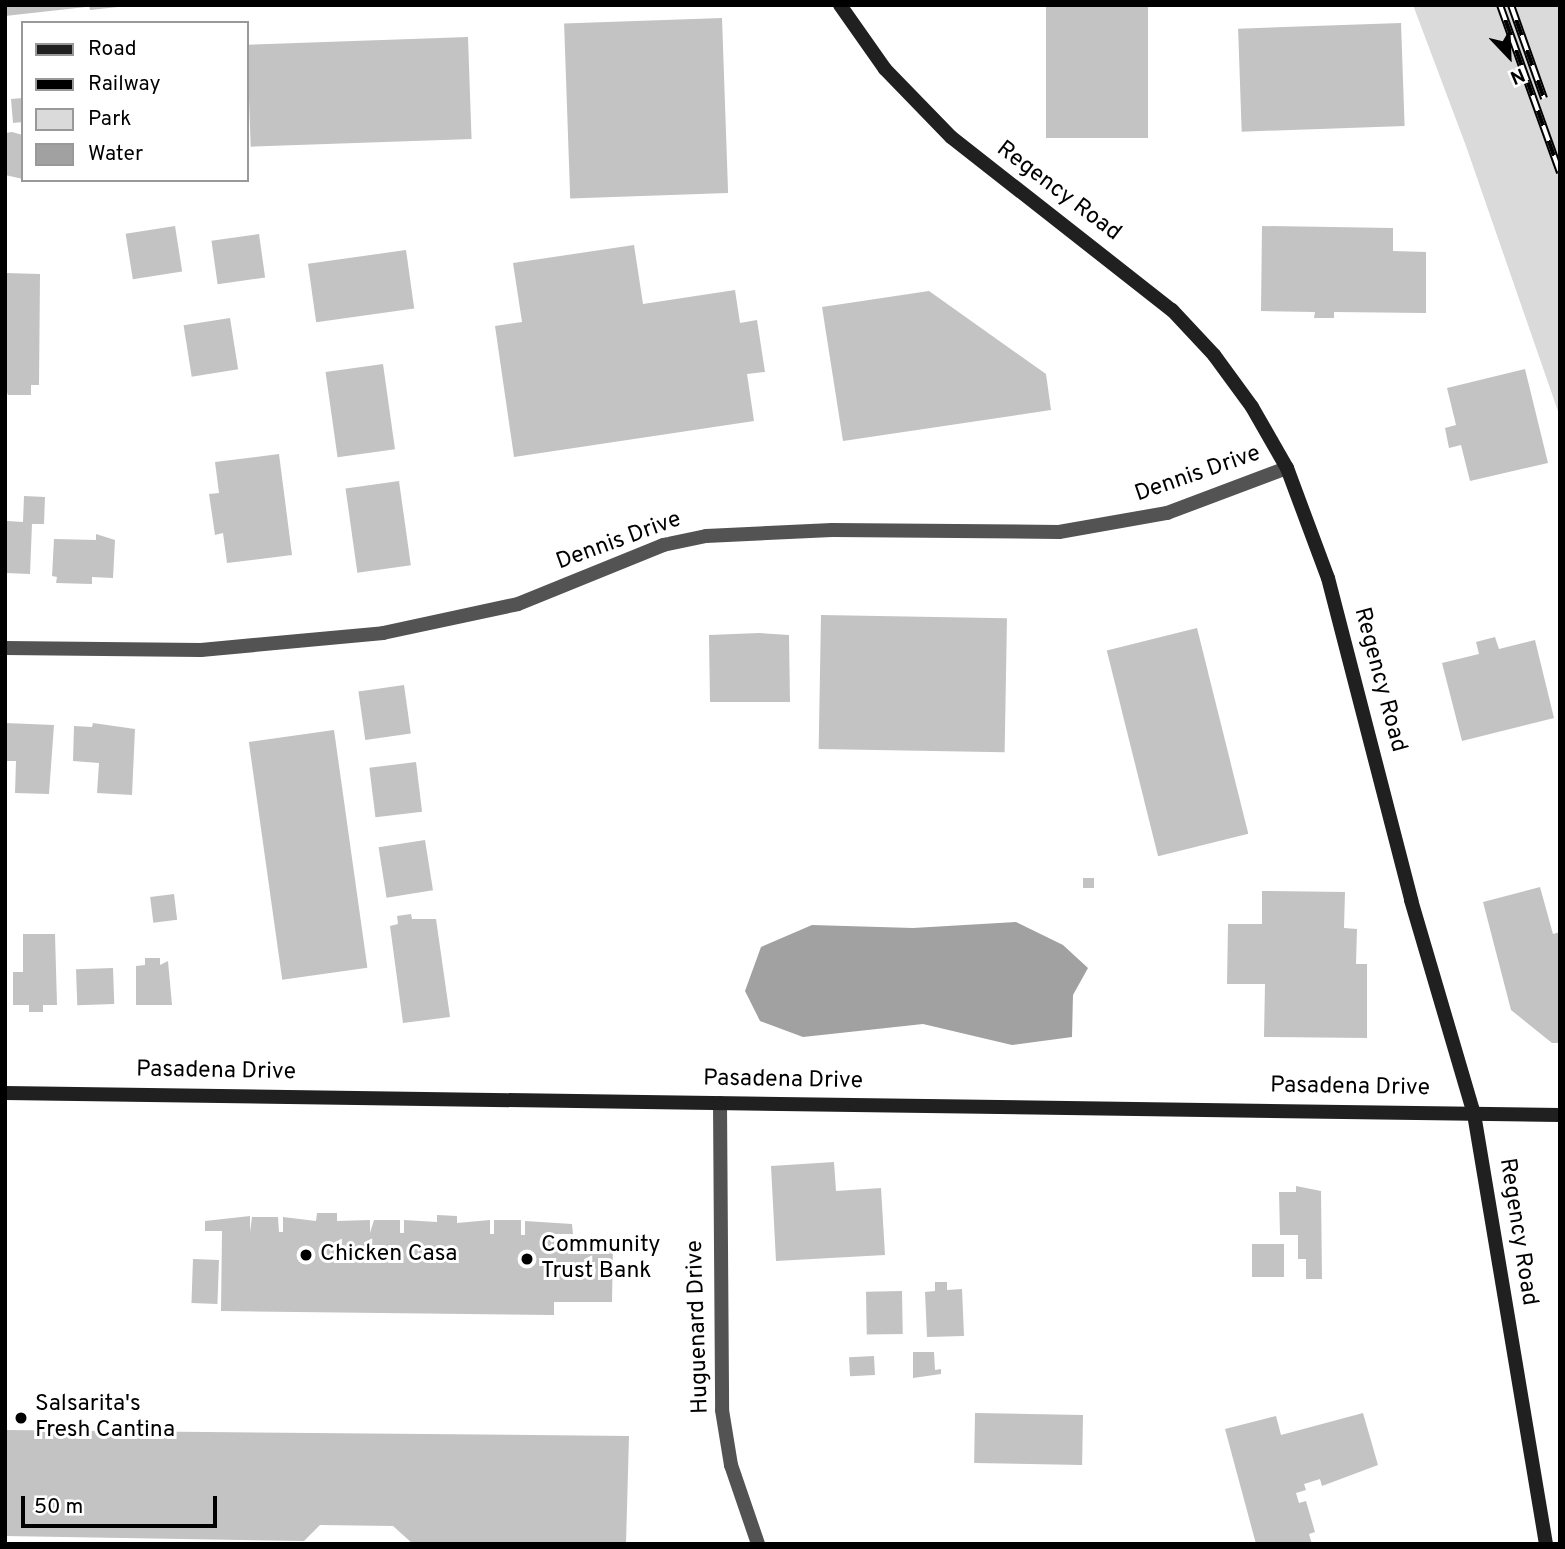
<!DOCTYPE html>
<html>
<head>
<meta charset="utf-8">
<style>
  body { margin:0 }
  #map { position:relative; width:1565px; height:1549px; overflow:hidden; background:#fff; font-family:Overpass,sans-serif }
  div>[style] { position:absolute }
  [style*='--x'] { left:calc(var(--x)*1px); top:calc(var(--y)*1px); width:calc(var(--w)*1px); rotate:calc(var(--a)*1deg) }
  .green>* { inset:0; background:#dadada }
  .water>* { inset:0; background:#a1a1a1 }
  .building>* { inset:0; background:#c3c3c3; transform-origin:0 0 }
  .street>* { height:14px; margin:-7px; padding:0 7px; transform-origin:7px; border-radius:7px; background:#535353 }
  .secondary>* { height:14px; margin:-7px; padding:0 7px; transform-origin:7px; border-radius:7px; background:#202020 }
  .rail>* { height:8px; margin-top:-4px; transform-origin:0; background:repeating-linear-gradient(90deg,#fff 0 16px,#000 0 32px); box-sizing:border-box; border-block:2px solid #000 }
  .dots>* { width:19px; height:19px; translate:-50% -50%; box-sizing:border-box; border:4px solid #fff; border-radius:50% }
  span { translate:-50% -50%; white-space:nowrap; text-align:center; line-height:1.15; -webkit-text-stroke:6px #fff; paint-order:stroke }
  .street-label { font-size:23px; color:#000 }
  .poi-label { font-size:23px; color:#000 }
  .left { translate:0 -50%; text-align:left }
  .frame { position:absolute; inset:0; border:7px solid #000; pointer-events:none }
  .legend { position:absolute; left:21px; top:21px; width:228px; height:161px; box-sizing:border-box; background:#fff; border:2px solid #999; margin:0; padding:9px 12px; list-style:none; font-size:21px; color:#000 }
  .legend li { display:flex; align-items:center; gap:14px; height:35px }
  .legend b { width:35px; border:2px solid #999 }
  .north { position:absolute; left:1474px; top:21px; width:70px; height:70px; -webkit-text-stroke:5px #fff; paint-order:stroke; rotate:157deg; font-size:19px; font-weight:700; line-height:28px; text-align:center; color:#000 }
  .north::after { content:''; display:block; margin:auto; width:24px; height:32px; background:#000; clip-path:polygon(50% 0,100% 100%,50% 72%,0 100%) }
  .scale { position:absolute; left:21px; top:1496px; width:196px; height:32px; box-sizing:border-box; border:4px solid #000; border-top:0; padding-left:9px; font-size:21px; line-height:24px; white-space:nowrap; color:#000; -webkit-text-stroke:5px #fff; paint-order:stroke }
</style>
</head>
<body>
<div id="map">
  <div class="green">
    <div style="clip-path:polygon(1413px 5px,1560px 5px,1560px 417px,1466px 146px)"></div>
  </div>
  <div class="water">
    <div style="clip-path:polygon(1016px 922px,1063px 945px,1088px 968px,1073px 995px,1072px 1037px,1012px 1045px,923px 1024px,803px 1037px,760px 1021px,745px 991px,761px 947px,812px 925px,913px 928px)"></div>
  </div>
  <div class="building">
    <div style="clip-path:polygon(5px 5px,86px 5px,86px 7px,5px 16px)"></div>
    <div style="clip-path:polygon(89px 5px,118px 5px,118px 7px,90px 10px)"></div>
    <div style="left:1046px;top:5px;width:102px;height:133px"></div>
    <div style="left:722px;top:18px;width:175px;height:158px;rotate:88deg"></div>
    <div style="left:1401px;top:23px;width:103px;height:163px;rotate:88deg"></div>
    <div style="left:468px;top:37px;width:102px;height:221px;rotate:88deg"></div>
    <div style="clip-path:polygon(23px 98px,23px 122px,13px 123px,11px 99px)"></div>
    <div style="clip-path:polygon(12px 132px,23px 135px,23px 179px,5px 175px,5px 133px)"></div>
    <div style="left:175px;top:226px;width:46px;height:50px;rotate:81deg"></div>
    <div style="clip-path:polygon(1262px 226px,1393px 228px,1393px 251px,1426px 252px,1426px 313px,1334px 312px,1334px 318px,1314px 318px,1315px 312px,1261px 311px)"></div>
    <div style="left:259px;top:234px;width:44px;height:48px;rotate:82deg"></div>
    <div style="clip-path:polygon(634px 245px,643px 304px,735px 290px,740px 323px,757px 320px,765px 372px,747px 374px,754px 421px,514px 457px,495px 326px,522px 322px,513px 263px)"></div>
    <div style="left:406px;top:250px;width:59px;height:99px;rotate:82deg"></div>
    <div style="clip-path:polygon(5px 273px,40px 274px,39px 385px,31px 385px,31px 395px,8px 395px,5px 386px)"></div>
    <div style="clip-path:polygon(929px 291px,1046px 374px,1051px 410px,843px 441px,822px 307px)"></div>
    <div style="left:230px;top:318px;width:52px;height:47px;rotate:81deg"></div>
    <div style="left:383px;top:364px;width:86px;height:58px;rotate:82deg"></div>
    <div style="clip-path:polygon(1525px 369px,1548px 463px,1470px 481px,1461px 445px,1449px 448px,1445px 428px,1456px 425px,1447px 388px)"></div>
    <div style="clip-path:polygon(279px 454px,292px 555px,227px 563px,223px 533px,215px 535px,209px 494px,219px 493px,215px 462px)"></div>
    <div style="left:399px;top:481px;width:85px;height:54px;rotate:82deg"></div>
    <div style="clip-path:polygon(24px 496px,45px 497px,44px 524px,32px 524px,30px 574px,5px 573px,7px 521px,23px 522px)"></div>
    <div style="clip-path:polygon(96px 534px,115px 540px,113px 578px,92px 577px,92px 584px,56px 583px,57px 577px,52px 576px,54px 539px,96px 540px)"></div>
    <div style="left:821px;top:615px;width:186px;height:134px;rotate:1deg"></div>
    <div style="left:1197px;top:628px;width:212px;height:93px;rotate:76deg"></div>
    <div style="clip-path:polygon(759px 633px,789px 635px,790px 702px,710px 702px,709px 635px)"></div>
    <div style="clip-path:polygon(1495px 637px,1499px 649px,1535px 640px,1554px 718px,1462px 741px,1442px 663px,1479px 654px,1476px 642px)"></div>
    <div style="left:404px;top:685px;width:49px;height:46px;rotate:82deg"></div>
    <div style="clip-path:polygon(5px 723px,54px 725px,49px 794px,15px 793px,16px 761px,5px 761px)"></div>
    <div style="clip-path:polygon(93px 723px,135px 729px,132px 795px,97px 793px,99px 763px,73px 761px,74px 726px,92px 727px)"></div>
    <div style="left:334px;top:730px;width:240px;height:86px;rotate:82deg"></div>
    <div style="left:416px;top:762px;width:50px;height:47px;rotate:83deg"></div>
    <div style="left:425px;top:840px;width:51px;height:47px;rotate:81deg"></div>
    <div style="left:1083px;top:878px;width:11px;height:10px"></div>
    <div style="clip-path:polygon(1540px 887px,1553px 934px,1560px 932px,1560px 1043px,1552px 1043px,1511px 1010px,1483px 902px)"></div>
    <div style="clip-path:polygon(1262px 891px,1345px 892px,1344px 928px,1357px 929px,1356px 964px,1367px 964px,1367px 1038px,1264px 1037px,1265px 984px,1227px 984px,1228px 924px,1262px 924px)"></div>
    <div style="left:174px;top:894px;width:26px;height:24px;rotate:83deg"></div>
    <div style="clip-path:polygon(411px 914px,412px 919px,436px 919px,450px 1017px,403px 1023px,390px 926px,398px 924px,397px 916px)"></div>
    <div style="clip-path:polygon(23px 934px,55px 934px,57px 1005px,43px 1005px,43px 1012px,29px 1012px,29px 1005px,13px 1005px,13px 972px,23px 972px)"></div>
    <div style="clip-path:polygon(145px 958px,160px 958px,160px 965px,168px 961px,172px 1005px,136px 1005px,136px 966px,145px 965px)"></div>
    <div style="left:113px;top:968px;width:36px;height:37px;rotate:88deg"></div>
    <div style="clip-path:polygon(834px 1162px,836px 1191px,881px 1188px,885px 1255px,776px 1261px,771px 1166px)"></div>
    <div style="clip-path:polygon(1296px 1186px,1321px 1191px,1322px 1279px,1306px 1279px,1306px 1259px,1298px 1259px,1298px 1235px,1280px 1235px,1279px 1192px,1296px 1192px)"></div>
    <div style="clip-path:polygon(317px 1213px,337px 1213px,337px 1221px,370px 1220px,370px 1233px,374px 1220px,400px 1220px,400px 1233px,404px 1233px,404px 1220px,437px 1222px,437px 1215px,457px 1216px,457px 1223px,490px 1220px,490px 1234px,494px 1234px,494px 1220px,521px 1220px,521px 1235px,525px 1235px,525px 1221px,572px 1224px,573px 1234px,555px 1234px,554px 1245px,613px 1246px,612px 1302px,554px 1302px,554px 1315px,221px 1311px,222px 1231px,205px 1231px,205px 1221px,250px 1216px,250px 1232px,252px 1217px,278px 1217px,279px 1232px,283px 1232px,283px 1217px,316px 1221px)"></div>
    <div style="left:1252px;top:1244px;width:32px;height:33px"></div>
    <div style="left:193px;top:1259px;width:26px;height:44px;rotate:2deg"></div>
    <div style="clip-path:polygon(935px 1282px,947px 1282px,947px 1290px,962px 1289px,964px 1336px,927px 1337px,925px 1292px,935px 1291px)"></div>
    <div style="left:902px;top:1291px;width:43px;height:36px;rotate:89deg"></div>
    <div style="clip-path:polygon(913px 1352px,934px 1352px,935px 1370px,941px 1369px,941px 1374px,913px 1378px)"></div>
    <div style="left:874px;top:1356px;width:19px;height:25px;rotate:87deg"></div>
    <div style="left:975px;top:1413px;width:108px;height:50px;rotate:1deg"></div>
    <div style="clip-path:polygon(1363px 1413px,1378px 1465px,1322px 1486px,1320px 1479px,1304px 1484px,1306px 1490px,1296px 1493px,1299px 1503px,1306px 1501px,1315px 1532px,1309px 1534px,1312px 1544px,1256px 1544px,1225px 1429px,1276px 1416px,1281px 1435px)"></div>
    <div style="clip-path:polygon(5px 1430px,629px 1436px,626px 1544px,413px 1544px,393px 1526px,320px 1525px,304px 1541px,5px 1536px)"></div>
  </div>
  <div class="street">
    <div style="--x:5;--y:648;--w:196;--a:0.6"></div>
    <div style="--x:201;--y:650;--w:183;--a:-5.3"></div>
    <div style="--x:383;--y:633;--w:138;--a:-12.1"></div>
    <div style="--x:518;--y:604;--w:157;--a:-22.1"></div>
    <div style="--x:663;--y:545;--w:44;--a:-11.8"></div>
    <div style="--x:706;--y:536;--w:126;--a:-2.7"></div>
    <div style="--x:832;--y:530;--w:227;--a:0.5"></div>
    <div style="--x:1059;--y:532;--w:110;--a:-10"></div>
    <div style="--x:1167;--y:513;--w:128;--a:-20.6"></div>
    <div style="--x:720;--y:1103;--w:307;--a:89.6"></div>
    <div style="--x:722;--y:1410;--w:56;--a:80.7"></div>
    <div style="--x:731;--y:1465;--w:83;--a:71.1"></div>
  </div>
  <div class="secondary">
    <div style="--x:840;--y:5;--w:78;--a:54.9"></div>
    <div style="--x:885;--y:69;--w:95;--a:45.9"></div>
    <div style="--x:951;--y:137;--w:281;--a:38.1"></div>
    <div style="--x:1172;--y:310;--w:62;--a:47"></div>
    <div style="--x:1214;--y:355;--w:64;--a:53.8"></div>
    <div style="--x:1252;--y:407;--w:70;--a:60.2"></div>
    <div style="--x:1287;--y:468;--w:117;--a:69.6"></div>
    <div style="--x:1328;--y:578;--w:333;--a:75.5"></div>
    <div style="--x:1411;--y:900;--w:223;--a:73.6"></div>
    <div style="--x:1474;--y:1114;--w:436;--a:80.5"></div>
    <div style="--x:5;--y:1093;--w:1555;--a:0.81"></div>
  </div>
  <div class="rail">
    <div style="--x:1500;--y:5;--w:178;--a:70.3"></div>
    <div style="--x:1511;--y:5;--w:99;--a:70.5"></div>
  </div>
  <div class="dots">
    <div style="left:306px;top:1255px;background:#000"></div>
    <div style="left:527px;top:1259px;background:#000"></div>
    <div style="left:21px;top:1418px;background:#000"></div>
  </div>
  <div class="street-label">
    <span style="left:1058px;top:192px;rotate:37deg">Regency Road</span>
    <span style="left:1198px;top:475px;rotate:-19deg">Dennis Drive</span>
    <span style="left:619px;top:542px;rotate:-20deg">Dennis Drive</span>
    <span style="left:1379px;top:680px;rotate:75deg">Regency Road</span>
    <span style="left:216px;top:1072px;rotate:1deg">Pasadena Drive</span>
    <span style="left:783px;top:1081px;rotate:1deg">Pasadena Drive</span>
    <span style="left:1350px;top:1088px;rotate:1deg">Pasadena Drive</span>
    <span style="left:1517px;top:1232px;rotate:81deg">Regency Road</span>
    <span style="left:699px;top:1327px;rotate:-92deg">Huguenard Drive</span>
  </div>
  <div class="poi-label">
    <span class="left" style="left:541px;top:1259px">Community<br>Trust Bank</span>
    <span class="left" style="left:320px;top:1255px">Chicken Casa</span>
    <span class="left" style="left:35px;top:1418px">Salsarita's<br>Fresh Cantina</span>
  </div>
  <div class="frame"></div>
  <ul class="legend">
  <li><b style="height:9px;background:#202020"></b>Road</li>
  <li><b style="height:9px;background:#000"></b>Railway</li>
  <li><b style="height:19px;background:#dadada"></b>Park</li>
  <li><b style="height:19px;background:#a1a1a1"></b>Water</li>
  </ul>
  <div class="north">N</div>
  <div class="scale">50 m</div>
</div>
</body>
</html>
